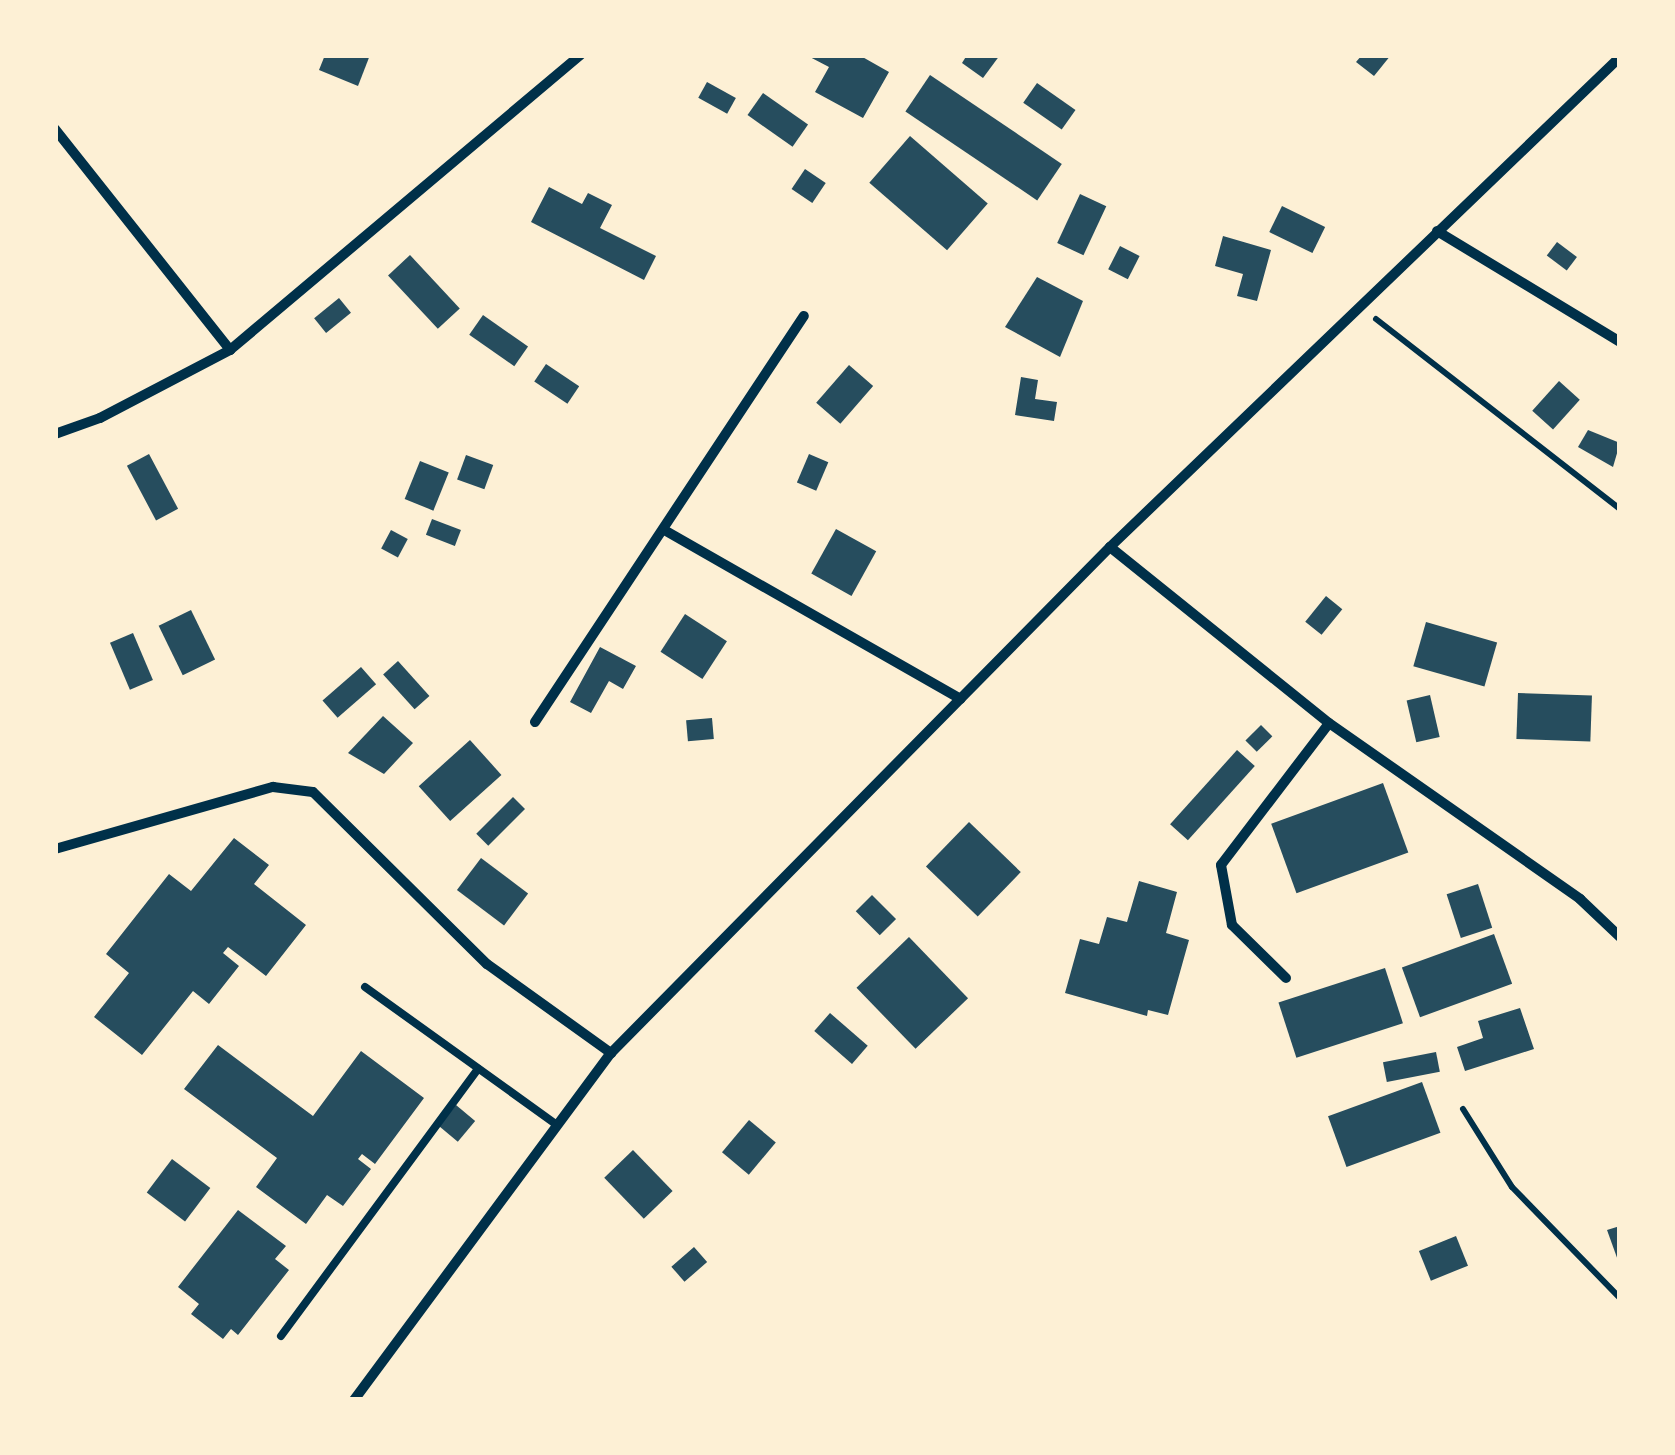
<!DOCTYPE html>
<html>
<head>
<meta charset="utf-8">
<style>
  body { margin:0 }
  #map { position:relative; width:1675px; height:1455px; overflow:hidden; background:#fdf0d5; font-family:Overpass,sans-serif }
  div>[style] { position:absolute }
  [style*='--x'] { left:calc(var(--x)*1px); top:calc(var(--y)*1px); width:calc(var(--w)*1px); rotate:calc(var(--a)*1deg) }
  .building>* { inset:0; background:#264d5e; transform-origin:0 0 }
  .path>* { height:6px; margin:-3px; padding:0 3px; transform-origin:3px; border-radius:3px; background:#003049 }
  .service>* { height:8px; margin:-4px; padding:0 4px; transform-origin:4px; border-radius:4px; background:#003049 }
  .minor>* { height:10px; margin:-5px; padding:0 5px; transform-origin:5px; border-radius:5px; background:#003049 }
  span { translate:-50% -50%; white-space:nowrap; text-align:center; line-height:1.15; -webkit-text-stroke:10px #fdf0d5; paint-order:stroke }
  .frame { position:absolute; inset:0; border:58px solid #fdf0d5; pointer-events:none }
</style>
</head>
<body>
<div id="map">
  <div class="building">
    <div style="clip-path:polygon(325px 55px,370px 55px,358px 86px,319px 70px)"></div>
    <div style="clip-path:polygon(806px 55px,859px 55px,889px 72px,863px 118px,815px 92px,829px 67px)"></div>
    <div style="clip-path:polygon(967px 55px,1000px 55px,983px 78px,962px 63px)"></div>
    <div style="clip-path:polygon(1362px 55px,1391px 55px,1374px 76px,1356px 62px)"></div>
    <div style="left:930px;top:75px;width:159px;height:44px;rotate:34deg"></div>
    <div style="left:707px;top:82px;width:33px;height:18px;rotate:29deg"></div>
    <div style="left:1037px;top:83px;width:47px;height:24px;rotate:35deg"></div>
    <div style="left:763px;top:93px;width:55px;height:27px;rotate:35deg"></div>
    <div style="left:910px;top:136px;width:103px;height:62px;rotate:41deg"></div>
    <div style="left:805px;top:169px;width:25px;height:24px;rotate:34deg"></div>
    <div style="clip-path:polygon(549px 187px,582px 204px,588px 193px,612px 205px,600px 228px,656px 256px,644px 280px,531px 222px)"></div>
    <div style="left:1080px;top:194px;width:29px;height:54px;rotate:25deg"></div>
    <div style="left:1282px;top:206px;width:48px;height:29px;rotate:26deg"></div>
    <div style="clip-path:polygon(1223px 236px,1271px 250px,1257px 301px,1237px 296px,1243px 274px,1215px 266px)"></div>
    <div style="left:1557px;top:242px;width:25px;height:17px;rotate:37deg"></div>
    <div style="left:1120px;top:246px;width:22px;height:26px;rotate:27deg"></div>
    <div style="left:410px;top:255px;width:73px;height:30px;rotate:47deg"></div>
    <div style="clip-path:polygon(1037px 277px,1083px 301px,1060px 357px,1005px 327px)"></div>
    <div style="left:339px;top:298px;width:19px;height:32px;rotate:51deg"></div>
    <div style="left:483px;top:315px;width:55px;height:24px;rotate:35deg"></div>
    <div style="left:546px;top:364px;width:40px;height:21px;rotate:34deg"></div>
    <div style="left:849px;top:365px;width:32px;height:50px;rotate:41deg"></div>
    <div style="clip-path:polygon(1021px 377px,1038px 380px,1035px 399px,1057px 402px,1054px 421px,1015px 415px)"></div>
    <div style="left:1559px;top:381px;width:28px;height:40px;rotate:42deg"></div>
    <div style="clip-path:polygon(1588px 430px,1620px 443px,1613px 467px,1578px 447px)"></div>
    <div style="left:149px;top:454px;width:62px;height:25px;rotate:62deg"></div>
    <div style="left:809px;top:454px;width:21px;height:31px;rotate:23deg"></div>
    <div style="left:466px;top:455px;width:29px;height:26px;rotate:20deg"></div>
    <div style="left:420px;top:461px;width:31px;height:41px;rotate:22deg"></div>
    <div style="left:432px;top:519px;width:31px;height:17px;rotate:21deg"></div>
    <div style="left:836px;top:529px;width:46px;height:51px;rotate:29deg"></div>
    <div style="left:391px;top:530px;width:19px;height:21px;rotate:28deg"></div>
    <div style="left:1326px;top:596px;width:21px;height:33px;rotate:39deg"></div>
    <div style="left:191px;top:610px;width:55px;height:36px;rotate:64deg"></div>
    <div style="left:685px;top:614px;width:50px;height:45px;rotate:33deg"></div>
    <div style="left:1426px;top:622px;width:74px;height:46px;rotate:16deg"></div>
    <div style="left:133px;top:633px;width:51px;height:25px;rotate:67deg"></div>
    <div style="clip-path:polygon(600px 647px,636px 666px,623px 689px,609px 681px,591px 713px,570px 702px)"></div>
    <div style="left:398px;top:661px;width:47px;height:20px;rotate:48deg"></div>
    <div style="left:361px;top:667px;width:23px;height:51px;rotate:49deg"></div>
    <div style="left:1518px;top:693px;width:74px;height:46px;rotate:2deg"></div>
    <div style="left:1430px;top:695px;width:43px;height:24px;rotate:77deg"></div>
    <div style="clip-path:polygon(383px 716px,413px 743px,384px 774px,348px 753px)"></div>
    <div style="left:712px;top:718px;width:21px;height:26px;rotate:85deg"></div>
    <div style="left:1261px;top:725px;width:16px;height:22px;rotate:45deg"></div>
    <div style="left:470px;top:740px;width:47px;height:69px;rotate:48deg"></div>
    <div style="left:1237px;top:750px;width:24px;height:100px;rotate:42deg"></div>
    <div style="left:1383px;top:783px;width:74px;height:119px;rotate:70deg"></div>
    <div style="left:513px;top:797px;width:17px;height:52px;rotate:45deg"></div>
    <div style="left:969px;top:822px;width:72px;height:62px;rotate:44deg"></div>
    <div style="clip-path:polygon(234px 838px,269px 865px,254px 884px,306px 925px,266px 976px,228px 947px,223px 953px,239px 966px,209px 1004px,193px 991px,142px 1055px,94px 1017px,129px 973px,106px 954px,169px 874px,191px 891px)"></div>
    <div style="left:481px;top:858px;width:59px;height:40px;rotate:37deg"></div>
    <div style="clip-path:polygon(1139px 881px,1177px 892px,1166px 933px,1189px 940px,1168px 1015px,1148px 1010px,1147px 1016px,1065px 993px,1080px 939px,1099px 944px,1107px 917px,1127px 922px)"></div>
    <div style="left:1478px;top:884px;width:46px;height:33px;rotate:72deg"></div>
    <div style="left:872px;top:895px;width:34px;height:23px;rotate:45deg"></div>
    <div style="left:1494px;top:934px;width:53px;height:98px;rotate:70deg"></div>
    <div style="left:909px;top:937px;width:85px;height:73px;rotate:46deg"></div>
    <div style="left:1385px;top:968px;width:58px;height:112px;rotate:72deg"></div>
    <div style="clip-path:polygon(1520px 1008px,1534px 1049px,1465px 1071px,1457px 1047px,1483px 1038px,1478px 1021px)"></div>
    <div style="left:830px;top:1013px;width:50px;height:24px;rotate:41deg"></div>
    <div style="clip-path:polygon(218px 1045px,313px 1116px,361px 1051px,424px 1098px,375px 1164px,362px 1154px,358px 1159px,371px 1169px,343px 1206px,327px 1195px,306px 1224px,256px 1187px,277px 1158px,184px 1089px)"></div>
    <div style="left:1436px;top:1052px;width:20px;height:54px;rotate:79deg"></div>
    <div style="left:1422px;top:1082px;width:54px;height:100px;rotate:70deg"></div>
    <div style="left:456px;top:1105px;width:25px;height:27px;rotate:40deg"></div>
    <div style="left:749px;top:1120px;width:35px;height:42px;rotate:40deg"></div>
    <div style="left:633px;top:1150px;width:57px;height:40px;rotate:46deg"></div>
    <div style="left:172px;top:1159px;width:48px;height:42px;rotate:37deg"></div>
    <div style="clip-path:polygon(238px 1210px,286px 1246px,275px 1259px,289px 1270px,238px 1335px,231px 1329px,223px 1339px,191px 1314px,199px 1304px,178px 1287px)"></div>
    <div style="clip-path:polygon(1620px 1226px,1620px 1266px,1607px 1230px)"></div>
    <div style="left:1456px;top:1236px;width:32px;height:40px;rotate:68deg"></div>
    <div style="left:694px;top:1247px;width:20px;height:30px;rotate:49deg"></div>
  </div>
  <div class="path">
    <div style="--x:1376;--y:319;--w:309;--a:37.9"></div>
    <div style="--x:1463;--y:1109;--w:92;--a:57.9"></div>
    <div style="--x:1512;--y:1187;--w:155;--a:45.8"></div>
  </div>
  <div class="service">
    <div style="--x:365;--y:987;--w:233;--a:35.7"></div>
    <div style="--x:281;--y:1336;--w:332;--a:-53.6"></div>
  </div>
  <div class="minor">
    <div style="--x:55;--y:129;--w:282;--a:51.6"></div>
    <div style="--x:1437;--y:231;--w:214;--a:31.2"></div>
    <div style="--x:55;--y:434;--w:48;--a:-19.6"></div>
    <div style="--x:100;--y:418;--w:147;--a:-27.6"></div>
    <div style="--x:230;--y:350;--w:458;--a:-40.1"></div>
    <div style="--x:666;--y:531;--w:339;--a:29.7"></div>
    <div style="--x:1110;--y:547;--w:281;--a:38.8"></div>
    <div style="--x:1329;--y:723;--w:307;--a:35"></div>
    <div style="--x:1580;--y:899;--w:55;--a:43.5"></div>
    <div style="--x:535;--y:722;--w:487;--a:-56.5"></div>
    <div style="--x:55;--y:849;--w:227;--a:-15.9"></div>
    <div style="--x:273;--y:787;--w:40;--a:7.1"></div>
    <div style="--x:313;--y:792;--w:245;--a:44.7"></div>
    <div style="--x:487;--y:964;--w:153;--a:35.7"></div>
    <div style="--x:1286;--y:978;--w:76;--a:-135.5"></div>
    <div style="--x:1232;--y:925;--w:61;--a:-100.4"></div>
    <div style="--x:1221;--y:865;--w:178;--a:-52.7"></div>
    <div style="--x:354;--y:1400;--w:432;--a:-53.5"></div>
    <div style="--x:611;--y:1053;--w:711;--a:-45.4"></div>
    <div style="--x:1110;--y:547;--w:707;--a:-43.85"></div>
  </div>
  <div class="frame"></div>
</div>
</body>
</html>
